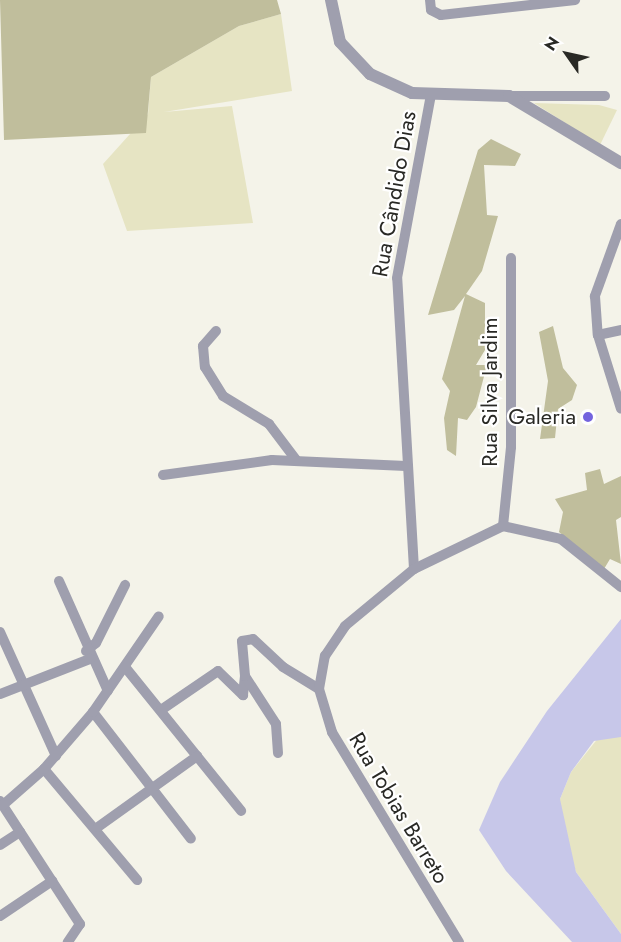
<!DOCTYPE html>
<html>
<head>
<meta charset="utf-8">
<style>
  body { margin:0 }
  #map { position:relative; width:621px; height:942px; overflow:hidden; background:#f4f3e9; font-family:Jost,sans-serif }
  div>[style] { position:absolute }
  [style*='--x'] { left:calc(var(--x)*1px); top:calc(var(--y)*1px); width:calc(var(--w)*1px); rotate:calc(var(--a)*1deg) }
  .green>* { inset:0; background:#e6e4c3 }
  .forest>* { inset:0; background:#c0be9c }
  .water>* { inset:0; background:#c7c7e9 }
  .minor>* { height:10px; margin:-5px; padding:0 5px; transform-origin:5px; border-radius:5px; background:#9f9fae }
  .tertiary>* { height:12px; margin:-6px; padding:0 6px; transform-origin:6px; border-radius:6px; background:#9f9fae }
  .dots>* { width:16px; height:16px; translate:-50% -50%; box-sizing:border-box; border:3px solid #fff; border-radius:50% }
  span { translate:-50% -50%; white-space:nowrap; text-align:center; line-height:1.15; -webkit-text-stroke:4.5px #fff; paint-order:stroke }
  .street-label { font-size:22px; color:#292925 }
  .poi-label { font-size:22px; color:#292925 }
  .right { translate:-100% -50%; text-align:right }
  .north { position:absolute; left:537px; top:24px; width:60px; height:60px; -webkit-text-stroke:4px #fff; paint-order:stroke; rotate:304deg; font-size:16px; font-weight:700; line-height:24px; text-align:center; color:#292925 }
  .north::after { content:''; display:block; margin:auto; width:21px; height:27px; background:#292925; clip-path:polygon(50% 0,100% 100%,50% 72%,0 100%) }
</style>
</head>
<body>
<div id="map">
  <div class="green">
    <div style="clip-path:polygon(281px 14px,292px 91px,164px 112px,232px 106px,253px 223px,127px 231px,103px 164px,148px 114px,151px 77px,239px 26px)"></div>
    <div style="clip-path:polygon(534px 103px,599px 105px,617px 110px,600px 145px)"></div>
    <div style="clip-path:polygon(599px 737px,621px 737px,621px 934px,576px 872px,561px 823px,560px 799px,571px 772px)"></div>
  </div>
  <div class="forest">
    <div style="clip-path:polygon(0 0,277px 0,281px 14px,239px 26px,151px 77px,146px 133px,4px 140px)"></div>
    <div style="clip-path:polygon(491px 139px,521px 154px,515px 166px,484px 165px,487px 215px,498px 216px,482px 271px,466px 294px,485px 303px,485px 350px,476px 365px,487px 365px,476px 407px,467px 420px,458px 418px,456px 456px,447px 450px,444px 418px,450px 391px,442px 379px,465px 296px,454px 310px,428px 315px,478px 150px)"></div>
    <div style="clip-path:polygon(553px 326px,563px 368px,577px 385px,572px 400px,558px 409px,555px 438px,540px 439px,548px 381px,539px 332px)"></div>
    <div style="clip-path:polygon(600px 469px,604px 484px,621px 476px,621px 517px,616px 520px,621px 564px,610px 559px,604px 569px,559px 532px,563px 512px,555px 499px,587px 490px,585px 473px)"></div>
  </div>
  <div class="water">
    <div style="clip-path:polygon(621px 619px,621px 737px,594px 741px,571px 772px,560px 799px,576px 872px,621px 934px,621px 942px,572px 942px,506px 871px,479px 830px,500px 782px,547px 711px)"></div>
  </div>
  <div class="minor">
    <div style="--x:430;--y:0;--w:10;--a:84"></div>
    <div style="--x:431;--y:10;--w:11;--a:27"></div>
    <div style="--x:441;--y:15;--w:135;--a:-6.4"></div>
    <div style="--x:509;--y:96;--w:96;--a:0"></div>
    <div style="--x:621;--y:224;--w:77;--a:109.9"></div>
    <div style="--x:595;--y:296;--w:39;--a:86"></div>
    <div style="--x:598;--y:335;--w:77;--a:72.7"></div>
    <div style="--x:216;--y:331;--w:20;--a:131"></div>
    <div style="--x:203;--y:346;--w:21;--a:85"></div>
    <div style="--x:205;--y:367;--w:34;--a:58"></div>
    <div style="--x:223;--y:396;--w:54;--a:31.3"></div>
    <div style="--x:269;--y:424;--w:46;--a:52.9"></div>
    <div style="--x:598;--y:335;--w:24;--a:-12"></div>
    <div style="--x:163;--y:475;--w:110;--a:-7.8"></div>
    <div style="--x:272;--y:460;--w:134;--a:2.6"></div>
    <div style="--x:503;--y:526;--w:79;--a:-84.2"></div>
    <div style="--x:511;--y:447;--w:189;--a:-90"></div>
    <div style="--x:414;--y:569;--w:291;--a:-93.3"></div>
    <div style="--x:397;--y:278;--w:186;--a:-79.5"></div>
    <div style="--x:59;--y:581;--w:120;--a:66"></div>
    <div style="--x:0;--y:632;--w:136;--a:65.7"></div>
    <div style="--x:86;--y:651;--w:13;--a:-39"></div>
    <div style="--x:96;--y:643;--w:65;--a:-63.4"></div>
    <div style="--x:125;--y:667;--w:185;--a:51.1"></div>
    <div style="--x:0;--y:694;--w:97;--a:-21.3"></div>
    <div style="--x:161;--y:710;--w:69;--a:-34.4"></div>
    <div style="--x:218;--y:671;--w:35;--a:44"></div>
    <div style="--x:243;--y:695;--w:19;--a:-84"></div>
    <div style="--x:93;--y:712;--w:160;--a:52.3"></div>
    <div style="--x:278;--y:753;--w:29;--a:-94"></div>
    <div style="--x:276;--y:724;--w:57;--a:-122.9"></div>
    <div style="--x:245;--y:676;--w:35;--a:-95"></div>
    <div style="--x:242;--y:641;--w:11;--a:-10"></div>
    <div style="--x:253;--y:639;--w:41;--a:43"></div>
    <div style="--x:283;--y:667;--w:42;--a:31.4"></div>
    <div style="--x:44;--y:769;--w:145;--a:50"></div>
    <div style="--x:0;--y:801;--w:147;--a:57"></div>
    <div style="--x:80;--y:924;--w:22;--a:124"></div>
    <div style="--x:3;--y:805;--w:55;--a:-41.3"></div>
    <div style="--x:44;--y:769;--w:75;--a:-49.3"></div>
    <div style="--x:93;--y:712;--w:116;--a:-55.5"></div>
    <div style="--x:98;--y:827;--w:122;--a:-35.6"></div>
    <div style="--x:0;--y:845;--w:24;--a:-33"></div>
    <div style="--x:0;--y:916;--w:63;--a:-33.9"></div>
    <div style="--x:459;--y:942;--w:245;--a:-121.2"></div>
    <div style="--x:332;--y:732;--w:45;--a:-106.8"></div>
    <div style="--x:319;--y:689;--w:34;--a:-80"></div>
    <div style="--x:325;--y:656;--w:36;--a:-56"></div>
    <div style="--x:345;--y:626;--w:89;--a:-39.6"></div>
    <div style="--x:414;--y:569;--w:99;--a:-25.8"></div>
    <div style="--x:503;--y:526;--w:59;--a:12.6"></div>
    <div style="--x:561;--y:539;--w:77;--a:38.7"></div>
  </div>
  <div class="tertiary">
    <div style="--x:331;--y:0;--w:43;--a:77.9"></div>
    <div style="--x:340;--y:42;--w:44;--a:46.8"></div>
    <div style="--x:370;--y:74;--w:46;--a:24.3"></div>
    <div style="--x:412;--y:93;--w:97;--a:1.8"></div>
    <div style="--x:509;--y:96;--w:131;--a:30.9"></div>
  </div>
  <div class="dots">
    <div style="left:588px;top:417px;background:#7464de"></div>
  </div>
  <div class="street-label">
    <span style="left:394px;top:194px;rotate:-80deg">Rua Cândido Dias</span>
    <span style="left:490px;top:392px;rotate:-90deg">Rua Silva Jardim</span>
    <span style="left:399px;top:808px;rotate:59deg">Rua Tobias Barreto</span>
  </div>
  <div class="poi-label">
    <span class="right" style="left:576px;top:417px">Galeria</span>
  </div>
  <div class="north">N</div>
</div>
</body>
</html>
